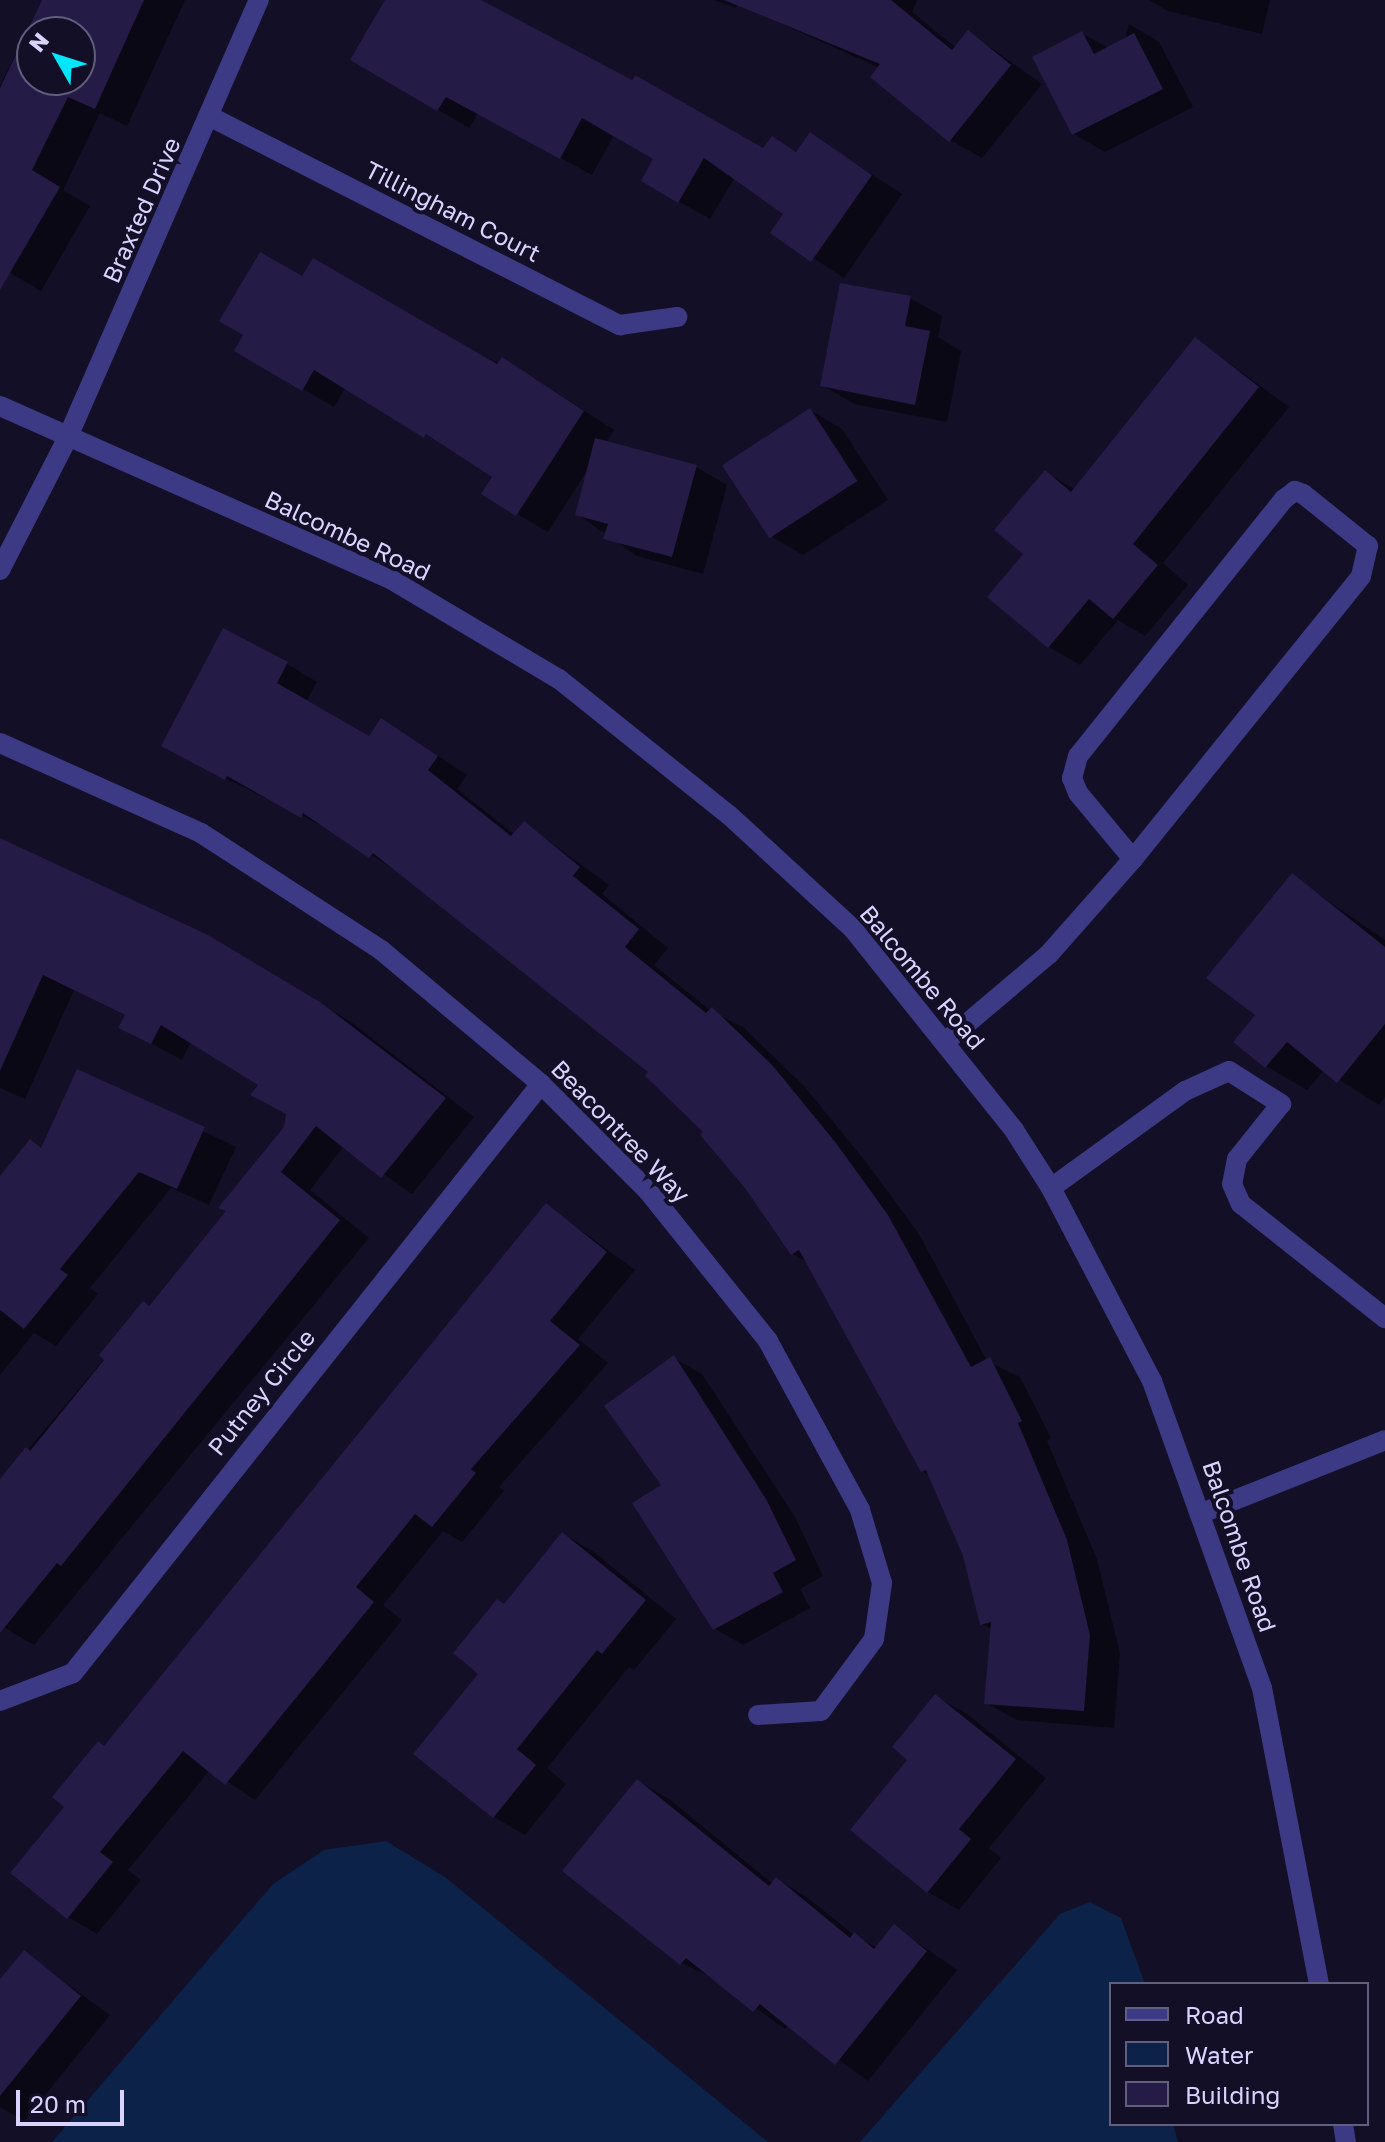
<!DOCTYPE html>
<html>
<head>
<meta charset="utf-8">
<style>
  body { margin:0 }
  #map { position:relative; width:1385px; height:2142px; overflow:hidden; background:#130f26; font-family:"Golos Text",sans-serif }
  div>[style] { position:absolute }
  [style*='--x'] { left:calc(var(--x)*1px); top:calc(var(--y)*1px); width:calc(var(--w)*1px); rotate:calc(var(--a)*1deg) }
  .water>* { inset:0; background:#0c2248 }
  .shadow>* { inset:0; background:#0007 }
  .building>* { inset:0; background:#241b47; transform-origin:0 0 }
  .minor>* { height:20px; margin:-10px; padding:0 10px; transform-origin:10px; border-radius:10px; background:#3d3a85 }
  span { translate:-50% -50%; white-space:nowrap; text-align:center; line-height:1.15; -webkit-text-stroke:8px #130f26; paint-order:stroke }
  .street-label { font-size:24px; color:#d9d4ff }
  .legend { position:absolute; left:1109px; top:1982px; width:260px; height:144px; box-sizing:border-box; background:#130f26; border:2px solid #625e7d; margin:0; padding:10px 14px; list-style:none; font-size:24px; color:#d9d4ff }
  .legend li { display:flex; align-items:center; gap:16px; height:40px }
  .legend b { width:40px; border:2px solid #625e7d }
  .north { position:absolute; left:16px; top:16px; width:80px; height:80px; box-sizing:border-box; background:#130f26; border:2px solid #625e7d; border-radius:50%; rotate:309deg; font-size:22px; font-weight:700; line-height:32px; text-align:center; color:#d9d4ff }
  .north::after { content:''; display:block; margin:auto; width:28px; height:36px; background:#00e5ff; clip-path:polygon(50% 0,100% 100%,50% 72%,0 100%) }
  .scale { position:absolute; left:16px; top:2090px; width:108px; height:36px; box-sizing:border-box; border:4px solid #d9d4ff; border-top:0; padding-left:10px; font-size:24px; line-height:28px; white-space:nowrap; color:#d9d4ff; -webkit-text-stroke:6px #130f26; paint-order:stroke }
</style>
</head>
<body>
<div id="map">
  <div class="water">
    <div style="clip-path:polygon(386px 1841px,445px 1877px,768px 2142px,52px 2142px,273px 1884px,324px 1850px)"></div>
    <div style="clip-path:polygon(1090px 1902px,1121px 1918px,1145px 1984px,1111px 1984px,1111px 2124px,1173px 2124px,1178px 2142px,860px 2142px,1060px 1914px)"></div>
  </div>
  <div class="shadow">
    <div style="clip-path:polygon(evenodd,42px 0,185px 0,127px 126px,100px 113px,63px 190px,90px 206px,41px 291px,0 267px,0 86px,42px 0,32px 32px,80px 32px,80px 80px,32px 80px,32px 32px)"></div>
    <div style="clip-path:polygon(387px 0,478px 0,764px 151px,773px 138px,798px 153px,810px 134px,902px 194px,844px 278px,773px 232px,786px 213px,735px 177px,710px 219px,643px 181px,656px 159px,614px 135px,592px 175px,478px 113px,469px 128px,353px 59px)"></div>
    <div style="clip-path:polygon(714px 0,739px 0,736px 8px)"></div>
    <div style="clip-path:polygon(764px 0,917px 0,912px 12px,956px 48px,969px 32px,1042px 84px,982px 158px,950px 140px,880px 68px,762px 15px)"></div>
    <div style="clip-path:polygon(1149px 0,1270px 0,1262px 34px,1168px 11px)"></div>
    <div style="clip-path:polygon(1129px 24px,1159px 42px,1193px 107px,1105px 152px,1074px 134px,1082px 33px,1113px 51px,1119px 64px)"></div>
    <div style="clip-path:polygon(303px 279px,534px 378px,614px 430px,606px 443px,696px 467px,727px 485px,703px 574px,637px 556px,577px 514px,587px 471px,548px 532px,517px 514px,495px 477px,458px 452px,345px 388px,334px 407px,236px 350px)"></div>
    <div style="clip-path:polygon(910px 298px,942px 316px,938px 337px,961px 351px,947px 422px,854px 404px,822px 385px)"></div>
    <div style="clip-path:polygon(1196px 339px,1289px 407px,1163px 563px,1188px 585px,1145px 636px,1118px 620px,1080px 665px,1049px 647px,1045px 472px,1076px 490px)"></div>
    <div style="clip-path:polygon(810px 410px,842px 429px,888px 500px,803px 555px,772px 537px)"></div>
    <div style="clip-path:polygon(287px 664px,317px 682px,306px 702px,370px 739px,382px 721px,412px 739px,467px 775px,457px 789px,515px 835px,524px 823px,609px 885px,602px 894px,668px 948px,654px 965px,711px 1011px,743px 1027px,804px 1086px,866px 1162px,919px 1234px,987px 1361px,1020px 1377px,1051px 1438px,1047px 1441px,1097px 1559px,1120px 1654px,1114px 1728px,1017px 1720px,986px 1703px,992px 1630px,981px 1623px,965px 1555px,931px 1476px,922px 1471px,807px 1262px,793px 1254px,706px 1133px,651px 1072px,401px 874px,333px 831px,194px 763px)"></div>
    <div style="clip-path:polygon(0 840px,239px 955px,351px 1022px,474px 1117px,412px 1194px,344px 1146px,310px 1190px,369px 1238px,34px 1645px,0 1625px,0 1483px,228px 1211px,285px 1128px,288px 1114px,261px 1085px,191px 1042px,182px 1060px,121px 1027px,127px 1016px,74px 990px,25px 1099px,0 1088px)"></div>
    <div style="clip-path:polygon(1292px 876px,1385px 940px,1385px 1097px,1379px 1105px,1324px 1070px,1307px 1090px,1266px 1066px,1258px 1015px)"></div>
    <div style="clip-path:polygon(78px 1071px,236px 1147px,209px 1205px,171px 1188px,90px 1288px,98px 1294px,56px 1346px,34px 1333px,0 1375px,0 1178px,30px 1142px,43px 1149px)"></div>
    <div style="clip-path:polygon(546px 1205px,635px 1270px,578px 1339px,608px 1363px,499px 1487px,504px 1491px,462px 1542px,443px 1531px,383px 1605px,402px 1620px,255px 1800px,210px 1770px,128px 1870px,141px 1880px,97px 1934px,68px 1917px,67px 1806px,106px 1748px)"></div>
    <div style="clip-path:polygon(674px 1358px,702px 1374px,795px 1517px,823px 1576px,800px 1589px,810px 1608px,743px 1645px,715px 1629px,664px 1485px)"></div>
    <div style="clip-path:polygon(563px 1534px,594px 1552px,676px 1619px,634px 1670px,629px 1667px,547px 1768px,566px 1784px,525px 1835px,494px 1817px,416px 1754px,481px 1673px)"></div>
    <div style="clip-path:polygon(935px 1696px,967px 1714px,1046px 1778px,989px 1848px,1001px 1858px,959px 1910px,928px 1892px,910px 1759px)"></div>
    <div style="clip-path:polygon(638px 1781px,669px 1799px,773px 1884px,777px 1879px,808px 1898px,854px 1935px,877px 1948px,895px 1927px,957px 1970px,868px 2081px,789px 2024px,785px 2029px,715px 1979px,682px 1963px)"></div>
    <div style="clip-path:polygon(24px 1953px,110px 2015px,24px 2121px,0 2107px,0 1980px)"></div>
  </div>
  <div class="building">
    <div style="clip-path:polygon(evenodd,42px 0,144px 0,95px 109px,68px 97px,32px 170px,60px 187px,0 290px,0 88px,42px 0,32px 32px,80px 32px,80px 80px,32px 80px,32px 32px)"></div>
    <div style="clip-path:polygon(385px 0,481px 0,632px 80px,635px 75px,763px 148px,772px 136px,796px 152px,810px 132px,872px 175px,811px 262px,770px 233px,783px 214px,704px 158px,678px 203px,641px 181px,653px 159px,582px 118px,560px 159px,446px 97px,437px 111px,350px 60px)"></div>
    <div style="clip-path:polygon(724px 0,891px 0,952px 50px,968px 30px,1011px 65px,949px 142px,870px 77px,880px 64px)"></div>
    <div style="clip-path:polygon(1082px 31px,1094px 54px,1134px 33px,1163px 89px,1072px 135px,1032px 57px)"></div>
    <div style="clip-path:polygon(260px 252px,302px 276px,313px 258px,497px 364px,502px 357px,584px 411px,516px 516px,481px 494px,492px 477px,426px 434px,424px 438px,314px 370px,302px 391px,234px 351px,243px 335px,219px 321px)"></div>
    <div style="clip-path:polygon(840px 283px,911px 296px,905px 326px,930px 331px,915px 405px,820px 386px)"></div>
    <div style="clip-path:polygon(1195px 337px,1259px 387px,1133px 544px,1158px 565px,1113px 619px,1089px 599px,1048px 648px,987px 597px,1023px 554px,994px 530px,1045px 470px,1071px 492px)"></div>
    <div style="left:810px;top:408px;width:87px;height:105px;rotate:57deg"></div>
    <div style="clip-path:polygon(595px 438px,697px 465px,672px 557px,603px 539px,608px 524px,575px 515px)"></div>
    <div style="clip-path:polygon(223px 628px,288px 662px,277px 683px,369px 736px,381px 718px,438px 756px,428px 770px,511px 836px,524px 821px,580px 867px,573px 876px,639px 929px,625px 947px,706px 1013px,712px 1007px,773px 1066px,836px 1143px,888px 1215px,971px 1367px,990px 1357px,1022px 1421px,1018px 1423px,1067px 1540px,1090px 1635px,1084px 1711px,984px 1704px,991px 1622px,980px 1625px,963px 1556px,926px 1470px,921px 1472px,799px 1250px,791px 1255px,745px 1188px,700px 1135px,703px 1132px,645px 1076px,648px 1072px,373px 853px,369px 858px,303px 813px,301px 818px,227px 776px,225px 780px,161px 746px)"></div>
    <div style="clip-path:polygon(0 838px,208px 935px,320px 1002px,446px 1098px,381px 1178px,316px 1126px,281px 1172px,340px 1220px,61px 1566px,57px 1563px,0 1633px,0 1479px,26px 1447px,30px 1451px,104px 1360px,99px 1355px,143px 1301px,149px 1306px,226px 1211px,218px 1208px,284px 1127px,286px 1114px,250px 1095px,258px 1085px,161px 1025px,151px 1044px,118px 1028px,125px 1015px,43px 975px,0 1071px)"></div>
    <div style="clip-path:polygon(1292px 873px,1385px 947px,1385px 1024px,1337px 1083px,1287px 1042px,1265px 1068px,1233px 1042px,1255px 1015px,1206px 978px)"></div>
    <div style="clip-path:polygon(77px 1069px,205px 1127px,177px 1189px,139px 1172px,60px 1269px,68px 1275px,24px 1329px,0 1310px,0 1176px,30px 1139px,41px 1148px)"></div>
    <div style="clip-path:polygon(546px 1203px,607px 1252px,550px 1321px,580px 1345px,471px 1469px,476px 1473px,432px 1527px,415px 1514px,356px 1587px,374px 1602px,225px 1785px,183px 1751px,100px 1852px,113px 1862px,67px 1919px,10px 1873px,64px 1807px,52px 1797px,98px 1741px,104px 1746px)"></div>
    <div style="clip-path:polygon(674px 1355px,766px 1499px,796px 1560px,773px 1573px,783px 1592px,713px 1630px,632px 1503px,661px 1485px,604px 1406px)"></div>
    <div style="clip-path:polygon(562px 1532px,646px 1600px,602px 1654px,597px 1650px,517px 1749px,536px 1765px,493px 1818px,413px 1754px,478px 1674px,453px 1653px,497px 1599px,504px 1604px)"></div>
    <div style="clip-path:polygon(935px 1694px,1016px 1759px,959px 1829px,971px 1839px,927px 1893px,850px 1830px,907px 1760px,892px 1747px)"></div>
    <div style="clip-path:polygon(637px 1779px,769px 1886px,776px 1877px,850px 1938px,854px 1932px,874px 1949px,894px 1924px,927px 1951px,835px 2065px,760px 2004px,753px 2012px,686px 1958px,680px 1965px,562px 1871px)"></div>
    <div style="clip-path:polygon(24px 1950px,81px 1996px,0 2096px,0 1979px)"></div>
  </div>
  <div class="minor">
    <div style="--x:211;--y:117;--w:459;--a:27"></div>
    <div style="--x:620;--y:325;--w:58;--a:-8"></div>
    <div style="--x:0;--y:406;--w:429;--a:23.9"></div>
    <div style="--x:392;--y:580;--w:194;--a:30.7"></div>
    <div style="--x:559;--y:679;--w:218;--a:38.7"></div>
    <div style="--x:729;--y:815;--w:168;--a:42.6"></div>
    <div style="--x:853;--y:929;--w:258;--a:51.3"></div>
    <div style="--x:1014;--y:1130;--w:69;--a:57.5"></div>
    <div style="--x:1051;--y:1188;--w:218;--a:62.4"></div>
    <div style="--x:1152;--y:1381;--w:326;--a:70.3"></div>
    <div style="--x:1262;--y:1688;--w:301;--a:79.1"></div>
    <div style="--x:0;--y:570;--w:147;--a:-62.9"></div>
    <div style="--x:67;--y:439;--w:479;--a:-66.4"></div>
    <div style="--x:0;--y:743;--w:220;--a:24.1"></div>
    <div style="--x:201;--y:833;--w:215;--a:33"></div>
    <div style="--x:381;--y:950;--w:209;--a:39.9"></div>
    <div style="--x:541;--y:1084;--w:151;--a:45"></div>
    <div style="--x:648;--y:1191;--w:192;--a:51.3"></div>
    <div style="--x:768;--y:1341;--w:192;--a:61.4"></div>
    <div style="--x:860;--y:1510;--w:76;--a:73.2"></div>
    <div style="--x:882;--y:1583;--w:57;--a:98.1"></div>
    <div style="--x:874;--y:1639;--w:89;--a:126.4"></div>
    <div style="--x:821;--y:1711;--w:63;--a:176.4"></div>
    <div style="--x:945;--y:1042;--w:136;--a:-40.2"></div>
    <div style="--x:1049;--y:954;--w:127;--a:-48.5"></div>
    <div style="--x:1133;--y:859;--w:363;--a:-51.1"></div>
    <div style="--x:1361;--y:576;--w:31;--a:-77"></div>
    <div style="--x:1368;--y:546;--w:83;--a:-141.3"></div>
    <div style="--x:1303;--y:494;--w:9;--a:-159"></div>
    <div style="--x:1295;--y:491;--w:14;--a:144"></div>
    <div style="--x:1284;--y:499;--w:329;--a:128.7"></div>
    <div style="--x:1078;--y:756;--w:23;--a:105"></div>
    <div style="--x:1072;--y:778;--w:16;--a:68"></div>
    <div style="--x:1078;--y:793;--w:86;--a:50.2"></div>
    <div style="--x:1051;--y:1188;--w:165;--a:-35.9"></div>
    <div style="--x:1185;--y:1091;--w:48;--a:-24.4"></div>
    <div style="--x:1229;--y:1071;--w:62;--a:32.4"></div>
    <div style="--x:1281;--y:1104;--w:70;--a:128.7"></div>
    <div style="--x:1237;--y:1159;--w:25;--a:101"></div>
    <div style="--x:1232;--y:1184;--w:22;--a:66"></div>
    <div style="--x:1241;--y:1204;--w:184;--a:38.4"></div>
    <div style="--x:1202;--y:1513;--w:197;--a:-21.7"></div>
    <div style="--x:0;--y:1701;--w:78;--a:-21"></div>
    <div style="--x:73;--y:1673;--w:752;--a:-51.53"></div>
    <div style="--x:1343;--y:2124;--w:18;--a:81"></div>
  </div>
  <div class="street-label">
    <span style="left:141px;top:210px;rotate:-66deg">Braxted Drive</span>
    <span style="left:453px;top:211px;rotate:27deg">Tillingham Court</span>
    <span style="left:348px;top:535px;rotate:25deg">Balcombe Road</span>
    <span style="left:923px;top:977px;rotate:50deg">Balcombe Road</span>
    <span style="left:621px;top:1131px;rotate:46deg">Beacontree Way</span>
    <span style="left:261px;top:1392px;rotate:-51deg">Putney Circle</span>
    <span style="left:1240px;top:1546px;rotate:71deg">Balcombe Road</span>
  </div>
  <ul class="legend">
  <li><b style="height:10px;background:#3d3a85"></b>Road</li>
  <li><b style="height:22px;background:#0c2248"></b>Water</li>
  <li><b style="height:22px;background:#241b47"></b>Building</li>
  </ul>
  <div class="north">N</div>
  <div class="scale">20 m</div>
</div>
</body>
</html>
